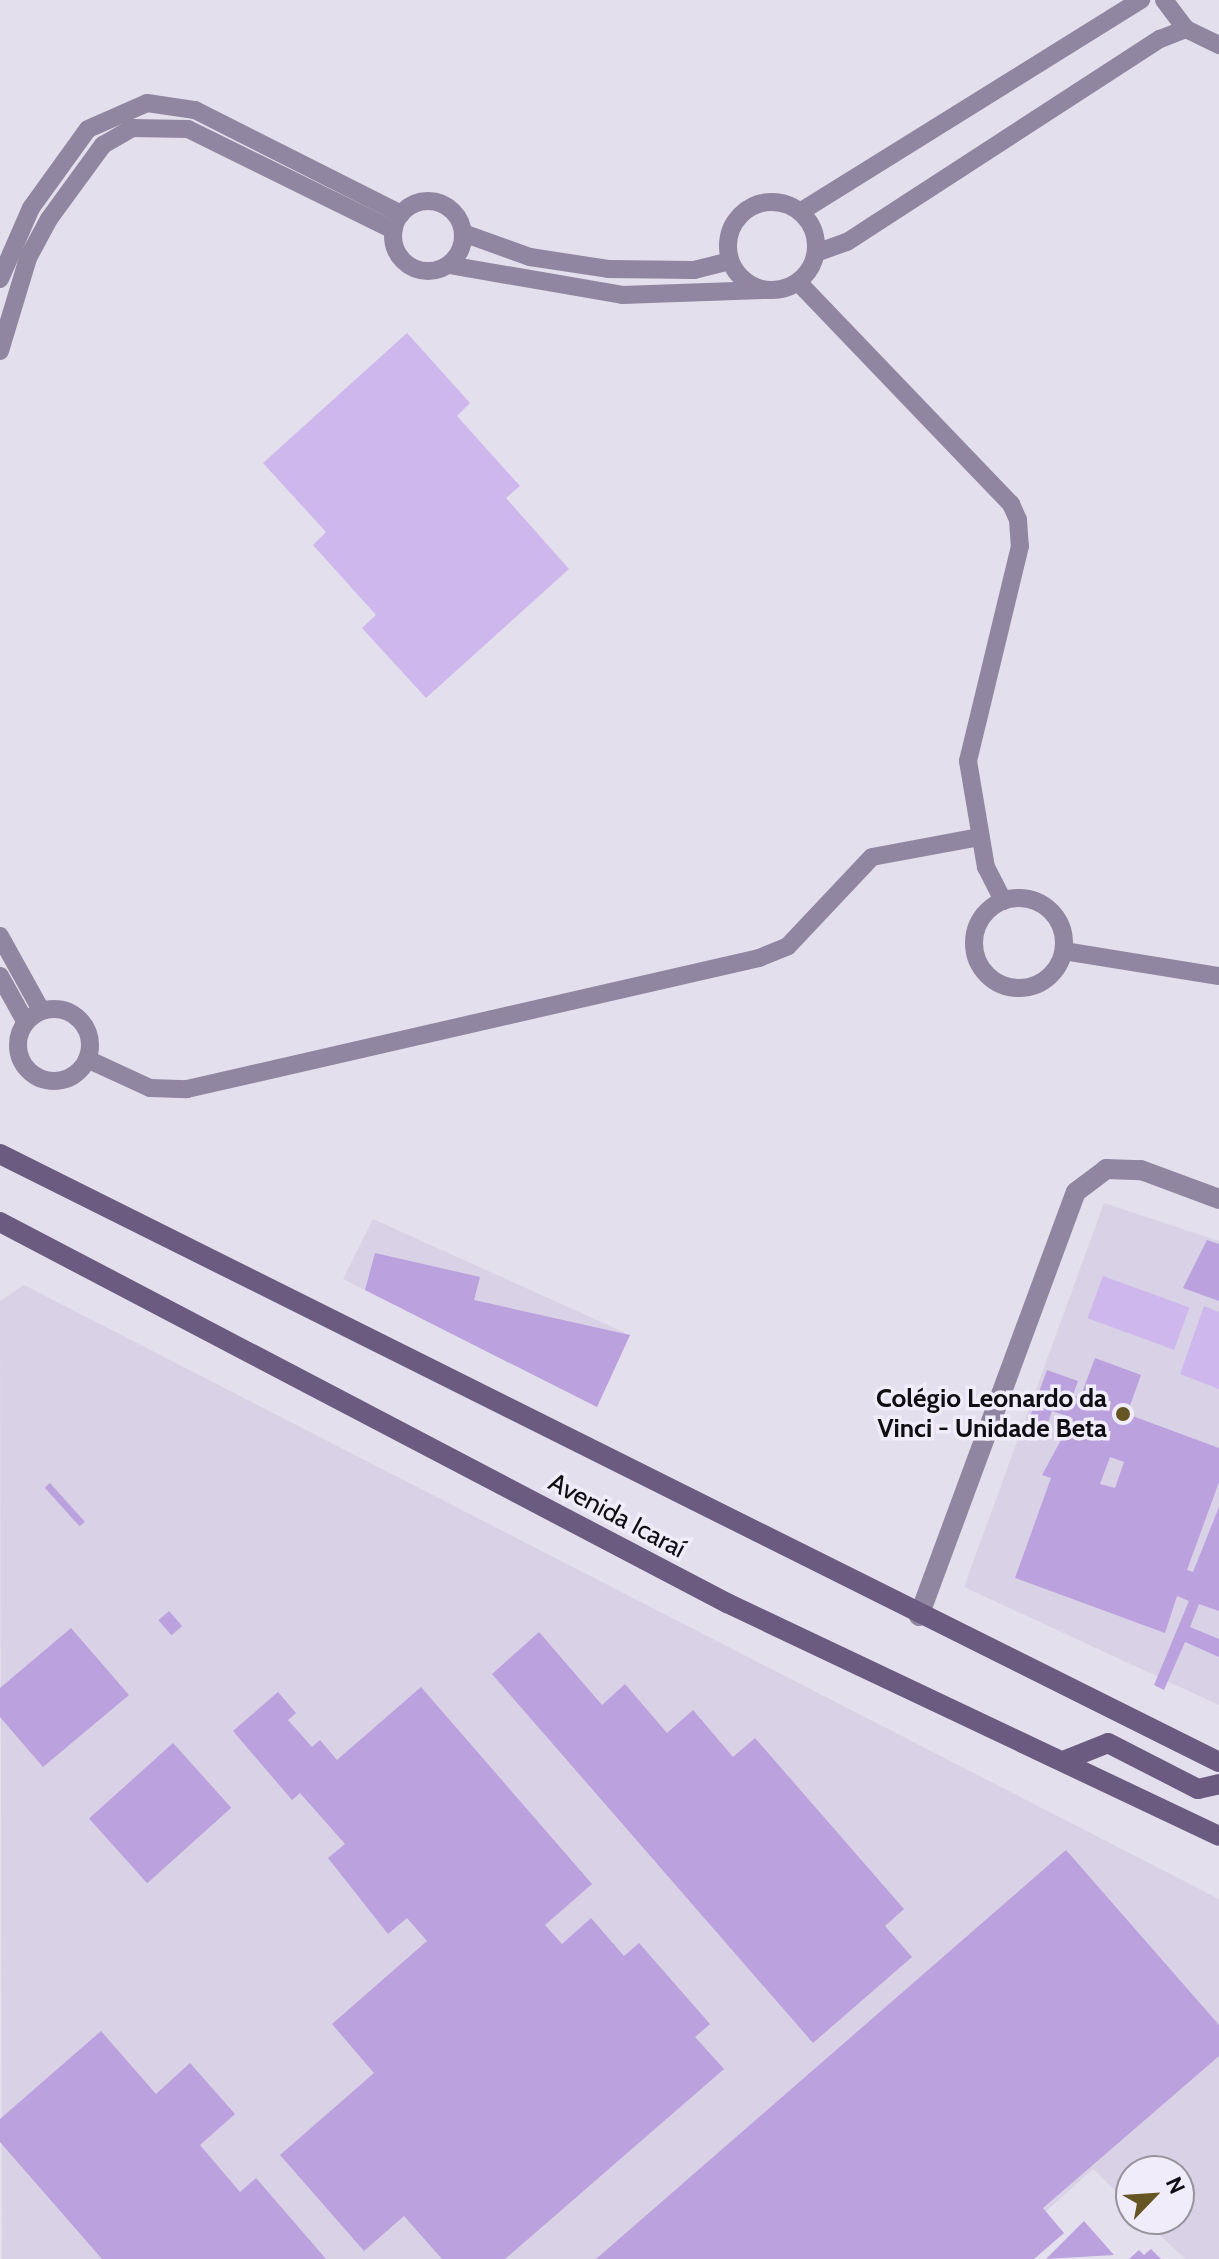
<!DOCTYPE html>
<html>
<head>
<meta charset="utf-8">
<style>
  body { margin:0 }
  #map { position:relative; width:1219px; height:2259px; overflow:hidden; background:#e4dfec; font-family:Cabin,sans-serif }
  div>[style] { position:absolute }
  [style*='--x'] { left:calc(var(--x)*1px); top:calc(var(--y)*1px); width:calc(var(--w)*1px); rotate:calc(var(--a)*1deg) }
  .built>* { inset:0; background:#d9d1e5 }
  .green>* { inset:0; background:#cdb7ec; transform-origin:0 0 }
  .building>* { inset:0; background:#bba1de; transform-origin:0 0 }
  .service>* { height:18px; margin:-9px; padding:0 9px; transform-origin:9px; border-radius:9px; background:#9186a1 }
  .service>.ring { margin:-9px; padding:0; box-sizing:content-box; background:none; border:18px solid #9186a1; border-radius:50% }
  .minor>* { height:20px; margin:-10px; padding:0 10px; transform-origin:10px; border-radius:10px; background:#9186a1 }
  .secondary>* { height:20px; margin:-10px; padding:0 10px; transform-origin:10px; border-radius:10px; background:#6b5b81 }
  .dots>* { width:22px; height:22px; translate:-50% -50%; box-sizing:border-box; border:4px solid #f1ecf9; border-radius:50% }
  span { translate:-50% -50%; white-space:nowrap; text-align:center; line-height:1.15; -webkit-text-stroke:7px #f1ecf9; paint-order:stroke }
  .poi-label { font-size:26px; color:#0f0e12; font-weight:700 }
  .right { translate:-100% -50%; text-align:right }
  .street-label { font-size:26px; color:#0f0e12 }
  .north { position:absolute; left:1115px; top:2155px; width:80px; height:80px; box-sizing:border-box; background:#f1ecf9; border:2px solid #97939d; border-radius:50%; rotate:65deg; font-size:22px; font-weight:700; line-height:32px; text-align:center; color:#0f0e12 }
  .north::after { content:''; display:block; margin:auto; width:28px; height:36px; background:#645522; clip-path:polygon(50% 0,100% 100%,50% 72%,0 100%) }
</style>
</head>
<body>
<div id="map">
  <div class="built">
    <div style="clip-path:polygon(1104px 1203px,1219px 1241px,1219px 1705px,964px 1587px)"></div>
    <div style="clip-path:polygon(373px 1219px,630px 1335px,597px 1407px,343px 1279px)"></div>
    <div style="clip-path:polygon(24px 1285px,1219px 1899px,1219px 2259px,1185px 2259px,1144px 2219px,1179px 2219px,1179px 2171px,1131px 2171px,1131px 2206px,1093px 2169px,993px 2259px,2px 2259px,0 1301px)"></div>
  </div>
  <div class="green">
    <div style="clip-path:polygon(407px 333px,470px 403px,457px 416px,520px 486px,506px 498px,569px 569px,426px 698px,362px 628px,376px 615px,313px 545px,326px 532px,263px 463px)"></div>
    <div style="left:1103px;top:1276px;width:92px;height:45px;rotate:20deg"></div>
    <div style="clip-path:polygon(1204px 1306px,1219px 1312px,1219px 1389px,1180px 1374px)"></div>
  </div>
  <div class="building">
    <div style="clip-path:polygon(1207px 1240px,1219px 1244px,1219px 1301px,1183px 1288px)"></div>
    <div style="clip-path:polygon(375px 1253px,480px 1277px,474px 1300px,630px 1335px,597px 1407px,365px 1290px)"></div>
    <div style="clip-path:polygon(evenodd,1095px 1358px,1141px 1375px,1127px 1414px,1219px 1448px,1219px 1482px,1187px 1570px,1193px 1572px,1219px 1507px,1219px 1611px,1199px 1604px,1190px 1627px,1219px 1639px,1219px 1657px,1185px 1642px,1164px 1690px,1154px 1685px,1189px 1601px,1177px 1596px,1165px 1633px,1015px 1578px,1051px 1478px,1042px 1475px,1073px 1418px,1052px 1411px,1044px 1434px,1026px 1428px,1047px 1370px,1078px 1381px,1073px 1395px,1080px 1398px,1095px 1358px,1110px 1457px,1124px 1462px,1115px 1488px,1100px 1484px,1110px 1457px)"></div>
    <div style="left:50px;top:1483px;width:52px;height:7px;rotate:48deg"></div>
    <div style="left:169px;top:1611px;width:20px;height:14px;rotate:49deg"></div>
    <div style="clip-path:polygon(71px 1628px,129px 1695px,43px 1767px,0 1717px,0 1688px)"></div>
    <div style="clip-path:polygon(539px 1632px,602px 1705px,625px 1684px,667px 1733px,693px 1710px,733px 1757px,755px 1738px,904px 1909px,885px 1926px,912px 1957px,813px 2043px,492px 1674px)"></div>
    <div style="clip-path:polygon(421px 1687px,592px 1884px,545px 1925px,562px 1944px,591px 1918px,624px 1956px,639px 1943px,710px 2024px,695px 2037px,724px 2069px,505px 2259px,442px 2259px,404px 2216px,364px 2251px,280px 2155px,374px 2073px,332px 2024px,427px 1941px,407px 1918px,388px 1934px,328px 1858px,345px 1844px,300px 1793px,292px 1800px,233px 1731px,278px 1692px,296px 1713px,288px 1720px,312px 1747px,320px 1740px,337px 1760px)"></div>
    <div style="left:173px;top:1743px;width:87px;height:113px;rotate:48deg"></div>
    <div style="clip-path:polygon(1066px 1850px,1219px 2025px,1219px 2056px,1043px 2208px,1064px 2233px,1034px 2259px,596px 2259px)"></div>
    <div style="clip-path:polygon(101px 2031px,156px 2094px,190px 2063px,235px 2114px,200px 2145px,240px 2192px,256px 2178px,326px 2259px,102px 2259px,0 2142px,0 2119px)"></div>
    <div style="clip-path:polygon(1084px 2221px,1114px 2255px,1046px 2259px)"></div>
    <div style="clip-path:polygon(1151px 2249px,1161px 2259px,1129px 2259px,1139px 2250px,1144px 2255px)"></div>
  </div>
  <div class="service">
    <div style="--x:1164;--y:0;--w:36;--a:53"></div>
    <div style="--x:1186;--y:29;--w:37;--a:26"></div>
    <div class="ring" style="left:393px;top:201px;width:52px;height:52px"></div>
    <div class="ring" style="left:728px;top:202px;width:70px;height:70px"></div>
    <div style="--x:800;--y:212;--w:402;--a:-31.9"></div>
    <div style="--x:463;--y:233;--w:71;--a:19.7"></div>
    <div style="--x:530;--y:257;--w:79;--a:8.7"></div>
    <div style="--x:608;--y:269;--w:86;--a:0.7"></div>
    <div style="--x:694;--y:270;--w:37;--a:-14"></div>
    <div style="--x:816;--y:253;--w:33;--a:-20"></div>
    <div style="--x:847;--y:242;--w:373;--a:-33"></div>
    <div style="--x:1160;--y:39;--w:28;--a:-21"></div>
    <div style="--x:449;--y:265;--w:176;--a:9.8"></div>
    <div style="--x:622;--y:295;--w:143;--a:-2"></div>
    <div style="--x:0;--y:279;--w:77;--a:-66.4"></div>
    <div style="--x:31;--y:208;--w:97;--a:-54.2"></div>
    <div style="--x:88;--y:129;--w:64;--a:-23.8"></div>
    <div style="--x:147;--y:103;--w:49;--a:8.3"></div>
    <div style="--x:195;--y:110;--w:231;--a:26.8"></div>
    <div style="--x:798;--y:282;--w:308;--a:46.2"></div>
    <div style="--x:1011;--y:504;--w:17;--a:66"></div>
    <div style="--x:1018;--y:520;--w:26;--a:86"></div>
    <div style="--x:1020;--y:546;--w:221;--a:103.6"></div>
    <div style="--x:968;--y:761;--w:108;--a:80.4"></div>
    <div style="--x:986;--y:867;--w:38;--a:63"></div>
    <div style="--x:0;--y:351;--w:97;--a:-73.2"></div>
    <div style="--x:28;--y:258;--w:44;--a:-61.7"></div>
    <div style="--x:49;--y:219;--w:92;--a:-53.9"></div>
    <div style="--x:103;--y:145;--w:34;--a:-30"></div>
    <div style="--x:132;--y:128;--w:56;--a:1"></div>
    <div style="--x:188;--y:129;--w:229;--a:26.2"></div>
    <div class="ring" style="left:974px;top:898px;width:72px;height:72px"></div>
    <div style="--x:0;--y:936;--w:85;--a:61"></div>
    <div style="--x:1064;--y:951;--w:157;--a:9.2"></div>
    <div style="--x:0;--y:976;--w:51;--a:60.9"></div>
    <div class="ring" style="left:18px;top:1009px;width:54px;height:54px"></div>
    <div style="--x:87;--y:1059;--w:69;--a:24.7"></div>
    <div style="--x:150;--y:1088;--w:37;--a:2"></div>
    <div style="--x:187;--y:1089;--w:587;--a:-12.9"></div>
    <div style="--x:759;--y:958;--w:31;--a:-22"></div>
    <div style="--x:788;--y:946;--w:122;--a:-46.7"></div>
    <div style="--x:872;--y:857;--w:110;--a:-10.5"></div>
  </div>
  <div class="minor">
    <div style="--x:919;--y:1616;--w:452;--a:-69.7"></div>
    <div style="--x:1076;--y:1192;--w:38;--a:-37"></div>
    <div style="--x:1106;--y:1169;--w:35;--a:2"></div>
    <div style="--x:1141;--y:1170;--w:83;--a:20.4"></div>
  </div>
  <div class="secondary">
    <div style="--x:0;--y:1154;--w:1362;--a:26.51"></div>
    <div style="--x:0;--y:1222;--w:821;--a:27.66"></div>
    <div style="--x:727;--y:1603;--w:544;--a:25.34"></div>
    <div style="--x:1063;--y:1761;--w:48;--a:-21.8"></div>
    <div style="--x:1108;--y:1743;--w:101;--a:27.1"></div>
    <div style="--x:1198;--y:1789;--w:22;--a:-13"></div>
  </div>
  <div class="dots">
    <div style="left:1123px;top:1414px;background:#645522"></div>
  </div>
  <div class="poi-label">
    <span class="right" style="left:1107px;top:1414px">Colégio Leonardo da<br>Vinci - Unidade Beta</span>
  </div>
  <div class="street-label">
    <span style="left:617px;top:1516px;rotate:28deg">Avenida Icaraí</span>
  </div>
  <div class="north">N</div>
</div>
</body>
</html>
